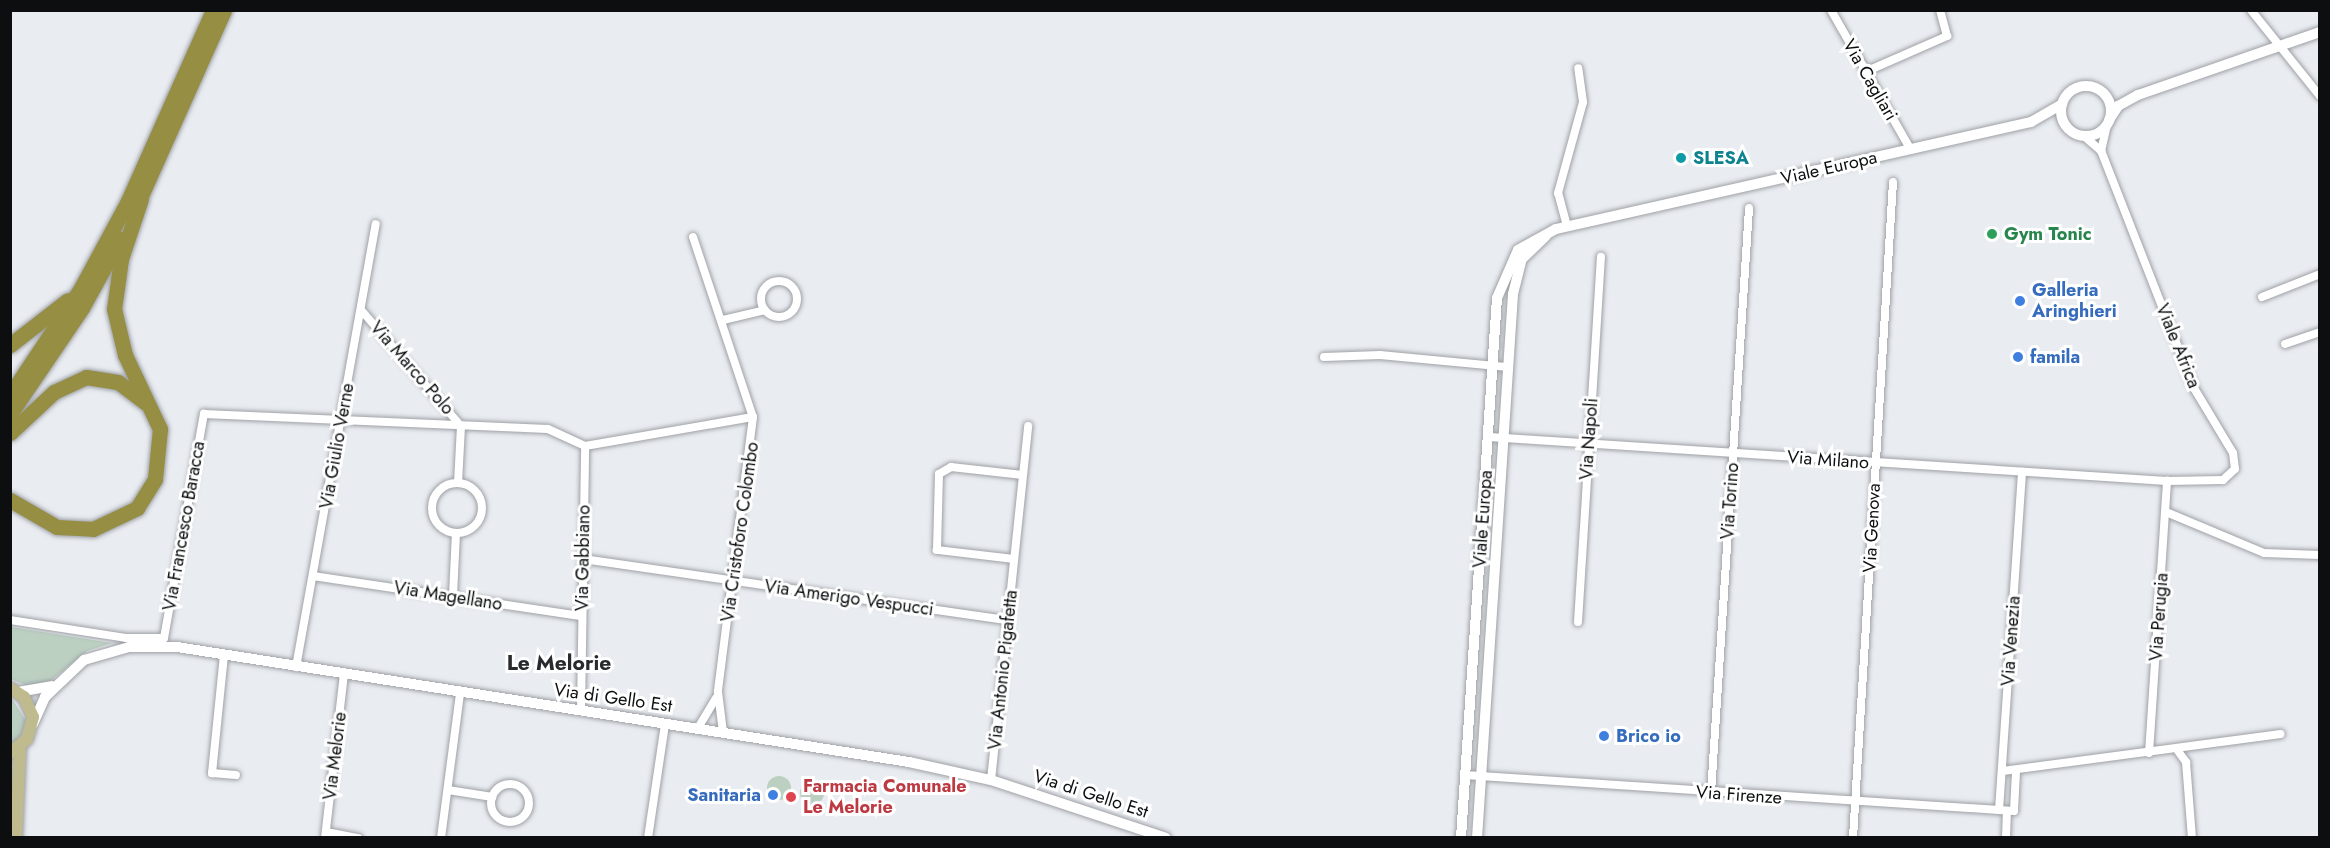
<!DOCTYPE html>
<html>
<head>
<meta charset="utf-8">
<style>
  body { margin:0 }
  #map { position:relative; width:2330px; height:848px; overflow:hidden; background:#e9ecf1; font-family:Jost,sans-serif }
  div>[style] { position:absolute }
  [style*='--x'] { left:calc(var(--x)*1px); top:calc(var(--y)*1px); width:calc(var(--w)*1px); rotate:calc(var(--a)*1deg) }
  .green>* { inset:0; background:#bcd0c2 }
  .round { border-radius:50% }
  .roads { filter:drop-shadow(0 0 2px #9ea1a5) drop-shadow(0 0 2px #9ea1a5) }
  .street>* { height:8px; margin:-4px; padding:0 4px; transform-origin:4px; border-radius:4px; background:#fff }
  .street>.ring { margin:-4px; padding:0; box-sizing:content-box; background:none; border:8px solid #fff; border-radius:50% }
  .secondary>* { height:10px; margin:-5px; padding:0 5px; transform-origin:5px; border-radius:5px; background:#fff }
  .secondary>.ring { margin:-5px; padding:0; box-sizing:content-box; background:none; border:10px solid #fff; border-radius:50% }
  .primary>* { height:12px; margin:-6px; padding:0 6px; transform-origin:6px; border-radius:6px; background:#bfbb8e }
  .highway>* { height:15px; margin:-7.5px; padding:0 7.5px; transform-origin:7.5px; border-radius:7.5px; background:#958e43 }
  .dots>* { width:16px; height:16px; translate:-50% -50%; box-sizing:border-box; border:3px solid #fff; border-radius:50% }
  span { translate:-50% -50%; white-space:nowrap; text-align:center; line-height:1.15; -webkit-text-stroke:6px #fff; paint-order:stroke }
  .street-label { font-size:18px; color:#0c0e0f }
  .culture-label { font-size:18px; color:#0d838f; font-weight:700 }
  .left { translate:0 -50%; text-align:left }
  .leisure-label { font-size:18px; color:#27864d; font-weight:700 }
  .shop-label { font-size:18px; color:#366cbe; font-weight:700 }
  .right { translate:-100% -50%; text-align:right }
  .health-label { font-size:18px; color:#be3a42; font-weight:700 }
  .quarter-label { font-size:21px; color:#282a2d; font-weight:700 }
  .frame { position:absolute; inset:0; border:12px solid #0c0e0f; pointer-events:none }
</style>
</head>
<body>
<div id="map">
  <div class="green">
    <div style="clip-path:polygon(11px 627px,112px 643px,87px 651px,47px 684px,32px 688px,11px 679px)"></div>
    <div style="clip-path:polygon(11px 697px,26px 721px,20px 738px,11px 746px)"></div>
    <div class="round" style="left:767px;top:776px;width:24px;height:24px"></div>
    <div class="round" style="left:800px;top:781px;width:24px;height:24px"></div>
  </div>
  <div class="roads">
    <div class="street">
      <div style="--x:1831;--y:10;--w:161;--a:60.3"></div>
      <div style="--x:2251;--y:10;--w:110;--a:51.3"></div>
      <div style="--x:1865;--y:72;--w:90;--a:-23.7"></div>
      <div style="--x:1947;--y:36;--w:27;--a:-105"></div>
      <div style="--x:2084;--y:136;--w:23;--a:41"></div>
      <div style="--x:1567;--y:226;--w:34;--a:-105"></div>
      <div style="--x:1558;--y:193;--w:94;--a:-74.6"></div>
      <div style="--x:1583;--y:102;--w:34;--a:-98"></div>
      <div style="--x:693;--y:237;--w:190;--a:71.6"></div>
      <div style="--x:753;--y:417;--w:277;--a:97.3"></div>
      <div style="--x:718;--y:692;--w:40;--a:82.9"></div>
      <div class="ring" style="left:761px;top:281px;width:28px;height:28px"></div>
      <div style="--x:2262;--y:297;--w:62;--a:-21.6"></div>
      <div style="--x:362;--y:311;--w:152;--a:49.3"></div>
      <div style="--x:461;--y:426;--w:57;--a:93"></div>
      <div style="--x:723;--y:320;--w:43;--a:-13.4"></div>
      <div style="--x:2285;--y:344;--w:37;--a:-19"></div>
      <div style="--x:1324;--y:357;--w:56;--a:-2"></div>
      <div style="--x:1380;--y:355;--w:129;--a:5.4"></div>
      <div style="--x:1489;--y:437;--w:679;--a:3.71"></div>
      <div style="--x:2167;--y:481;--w:56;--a:-1"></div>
      <div style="--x:2223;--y:480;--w:16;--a:-43"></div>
      <div style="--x:2235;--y:469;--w:16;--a:-97"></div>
      <div style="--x:2233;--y:453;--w:76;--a:-121"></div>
      <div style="--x:2194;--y:388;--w:255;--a:-111.4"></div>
      <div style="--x:2101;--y:151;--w:27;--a:-77"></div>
      <div class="ring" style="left:432px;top:483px;width:42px;height:42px"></div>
      <div style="--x:2166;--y:512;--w:106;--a:22.7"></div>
      <div style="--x:2264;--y:553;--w:56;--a:2"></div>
      <div style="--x:583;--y:559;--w:429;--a:8.2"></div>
      <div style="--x:1014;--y:559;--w:78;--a:-173.3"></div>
      <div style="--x:937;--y:550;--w:76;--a:-88.5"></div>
      <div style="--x:939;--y:474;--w:14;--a:-30"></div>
      <div style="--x:951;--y:467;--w:72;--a:6.3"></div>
      <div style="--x:313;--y:576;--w:272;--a:8.5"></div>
      <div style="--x:453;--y:596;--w:63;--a:-87.3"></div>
      <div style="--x:10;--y:620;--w:117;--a:8.8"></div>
      <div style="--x:126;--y:638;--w:38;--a:0"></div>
      <div style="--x:164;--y:638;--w:228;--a:-79.9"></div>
      <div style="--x:204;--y:414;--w:344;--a:2.5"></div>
      <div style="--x:548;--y:429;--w:41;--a:24.7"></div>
      <div style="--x:585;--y:446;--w:170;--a:-9.8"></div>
      <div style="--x:1578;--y:622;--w:366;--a:-86.4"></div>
      <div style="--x:224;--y:655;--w:119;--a:95.8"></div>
      <div style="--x:212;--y:773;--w:24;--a:5"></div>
      <div style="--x:296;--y:667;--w:450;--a:-79.8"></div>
      <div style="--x:581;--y:711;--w:265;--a:-89.1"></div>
      <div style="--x:698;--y:728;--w:35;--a:-59"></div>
      <div style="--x:2178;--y:751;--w:14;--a:54"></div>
      <div style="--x:2186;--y:762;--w:76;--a:85.5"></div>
      <div style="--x:2149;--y:753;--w:273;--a:-86.2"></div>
      <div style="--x:2003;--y:771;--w:280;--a:-7.6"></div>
      <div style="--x:1465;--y:775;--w:550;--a:3.75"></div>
      <div style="--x:2014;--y:811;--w:40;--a:-87.1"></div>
      <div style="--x:991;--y:780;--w:356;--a:-84"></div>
      <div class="ring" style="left:491px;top:784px;width:30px;height:30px"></div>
      <div style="--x:448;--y:790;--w:45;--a:9"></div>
      <div style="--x:1711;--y:793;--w:586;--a:-86.28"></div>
      <div style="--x:1999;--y:810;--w:339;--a:-86.1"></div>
      <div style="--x:326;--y:832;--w:33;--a:11"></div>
      <div style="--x:325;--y:838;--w:164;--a:-83.4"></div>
      <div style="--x:441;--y:838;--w:146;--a:-82.5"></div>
      <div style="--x:648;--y:838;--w:115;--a:-81.5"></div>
      <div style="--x:1853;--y:838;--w:657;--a:-86.51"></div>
      <div style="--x:2006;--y:838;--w:27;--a:-88"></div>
    </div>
    <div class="secondary">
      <div class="ring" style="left:2061px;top:86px;width:40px;height:40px"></div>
      <div style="--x:2109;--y:120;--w:17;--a:-57"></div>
      <div style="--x:2118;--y:106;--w:23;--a:-29"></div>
      <div style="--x:2138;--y:95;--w:193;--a:-19.1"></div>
      <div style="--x:18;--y:692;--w:34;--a:-10"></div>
      <div style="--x:33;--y:724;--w:30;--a:-66"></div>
      <div style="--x:45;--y:697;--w:54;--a:-43.5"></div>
      <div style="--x:84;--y:660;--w:47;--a:-16.1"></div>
      <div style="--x:129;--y:647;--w:48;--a:0"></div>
      <div style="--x:177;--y:647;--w:741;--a:8.93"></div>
      <div style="--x:909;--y:762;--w:84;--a:12.4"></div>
      <div style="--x:991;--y:780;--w:184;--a:18.3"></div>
      <div style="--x:1461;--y:838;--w:541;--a:-86.19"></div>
      <div style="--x:1497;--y:298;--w:52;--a:-66.4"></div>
      <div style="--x:1518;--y:250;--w:43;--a:-28.9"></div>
      <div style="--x:1556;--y:229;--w:487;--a:-12.7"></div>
      <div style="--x:2031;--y:122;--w:36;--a:-30"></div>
      <div style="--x:1477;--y:838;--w:545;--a:-86.21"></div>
      <div style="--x:1513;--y:294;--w:36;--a:-76"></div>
      <div style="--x:1522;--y:259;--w:33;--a:-44"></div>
    </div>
    <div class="primary">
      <div style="--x:10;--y:688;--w:17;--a:33"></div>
      <div style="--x:24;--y:697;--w:22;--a:66"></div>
      <div style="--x:33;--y:717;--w:23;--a:105"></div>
      <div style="--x:27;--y:739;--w:22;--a:141"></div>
      <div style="--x:16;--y:838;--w:91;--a:-87.5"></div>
    </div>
    <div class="highway">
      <div style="--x:136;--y:207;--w:216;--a:-65.9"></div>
      <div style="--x:10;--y:345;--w:73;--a:-37.8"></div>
      <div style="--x:10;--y:395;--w:128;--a:-56.4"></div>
      <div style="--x:81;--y:288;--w:99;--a:-61.6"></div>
      <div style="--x:128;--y:201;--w:209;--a:-66"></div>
      <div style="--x:10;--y:414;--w:128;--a:-55.8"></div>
      <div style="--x:82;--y:308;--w:79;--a:-61.2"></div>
      <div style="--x:10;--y:433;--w:60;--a:-43"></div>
      <div style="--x:54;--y:392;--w:35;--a:-25"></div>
      <div style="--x:86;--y:377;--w:32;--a:9"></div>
      <div style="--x:118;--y:382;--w:34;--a:37"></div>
      <div style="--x:10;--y:500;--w:54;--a:29.9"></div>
      <div style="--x:57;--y:527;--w:36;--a:3"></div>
      <div style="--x:93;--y:529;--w:49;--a:-25.5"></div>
      <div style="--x:137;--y:508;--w:34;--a:-58"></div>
      <div style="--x:155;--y:479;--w:50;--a:-84.3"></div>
      <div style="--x:160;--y:429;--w:82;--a:-115.3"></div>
      <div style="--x:125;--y:355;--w:47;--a:-103.4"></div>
      <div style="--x:114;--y:309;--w:50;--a:-82"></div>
      <div style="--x:121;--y:259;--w:63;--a:-71.6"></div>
    </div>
  </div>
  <div class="dots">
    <div style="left:1681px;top:158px;background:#0f9aa8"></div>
    <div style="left:1992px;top:234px;background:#2e9e5b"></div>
    <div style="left:2020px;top:301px;background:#3f7fe0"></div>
    <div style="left:2018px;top:357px;background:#3f7fe0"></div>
    <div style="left:1604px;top:736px;background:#3f7fe0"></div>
    <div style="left:773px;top:795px;background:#3f7fe0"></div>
    <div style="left:791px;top:797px;background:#e0444e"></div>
  </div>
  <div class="street-label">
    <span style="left:1870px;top:80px;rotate:60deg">Via Cagliari</span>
    <span style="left:1829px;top:168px;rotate:-13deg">Viale Europa</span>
    <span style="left:2178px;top:346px;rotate:68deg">Viale Africa</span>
    <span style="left:412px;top:368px;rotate:49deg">Via Marco Polo</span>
    <span style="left:1589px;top:439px;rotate:-86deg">Via Napoli</span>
    <span style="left:337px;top:446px;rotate:-80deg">Via Giulio Verne</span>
    <span style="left:1828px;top:460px;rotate:4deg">Via Milano</span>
    <span style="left:1730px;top:501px;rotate:-86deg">Via Torino</span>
    <span style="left:1483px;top:519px;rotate:-86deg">Viale Europa</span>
    <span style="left:184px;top:526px;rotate:-80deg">Via Francesco Baracca</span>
    <span style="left:1872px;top:528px;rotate:-87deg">Via Genova</span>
    <span style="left:740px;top:532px;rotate:-82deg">Via Cristoforo Colombo</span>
    <span style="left:583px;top:558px;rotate:-89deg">Via Gabbiano</span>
    <span style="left:448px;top:596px;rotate:9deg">Via Magellano</span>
    <span style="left:849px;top:598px;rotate:8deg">Via Amerigo Vespucci</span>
    <span style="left:2159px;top:617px;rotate:-86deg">Via Perugia</span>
    <span style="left:2011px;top:641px;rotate:-86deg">Via Venezia</span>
    <span style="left:1003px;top:670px;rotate:-84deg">Via Antonio Pigafetta</span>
    <span style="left:613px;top:698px;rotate:8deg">Via di Gello Est</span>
    <span style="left:335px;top:756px;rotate:-83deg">Via Melorie</span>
    <span style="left:1091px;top:794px;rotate:18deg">Via di Gello Est</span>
    <span style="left:1739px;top:795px;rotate:4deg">Via Firenze</span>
  </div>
  <div class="culture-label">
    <span class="left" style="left:1693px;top:158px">SLESA</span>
  </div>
  <div class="leisure-label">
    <span class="left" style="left:2004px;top:234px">Gym Tonic</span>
  </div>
  <div class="shop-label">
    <span class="left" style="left:2032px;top:301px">Galleria<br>Aringhieri</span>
    <span class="left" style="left:2030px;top:357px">famila</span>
    <span class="left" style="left:1616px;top:736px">Brico io</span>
    <span class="right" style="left:761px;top:795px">Sanitaria</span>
  </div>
  <div class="health-label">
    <span class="left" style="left:803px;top:797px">Farmacia Comunale<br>Le Melorie</span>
  </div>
  <div class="quarter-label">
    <span style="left:559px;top:663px">Le Melorie</span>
  </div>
  <div class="frame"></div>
</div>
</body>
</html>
